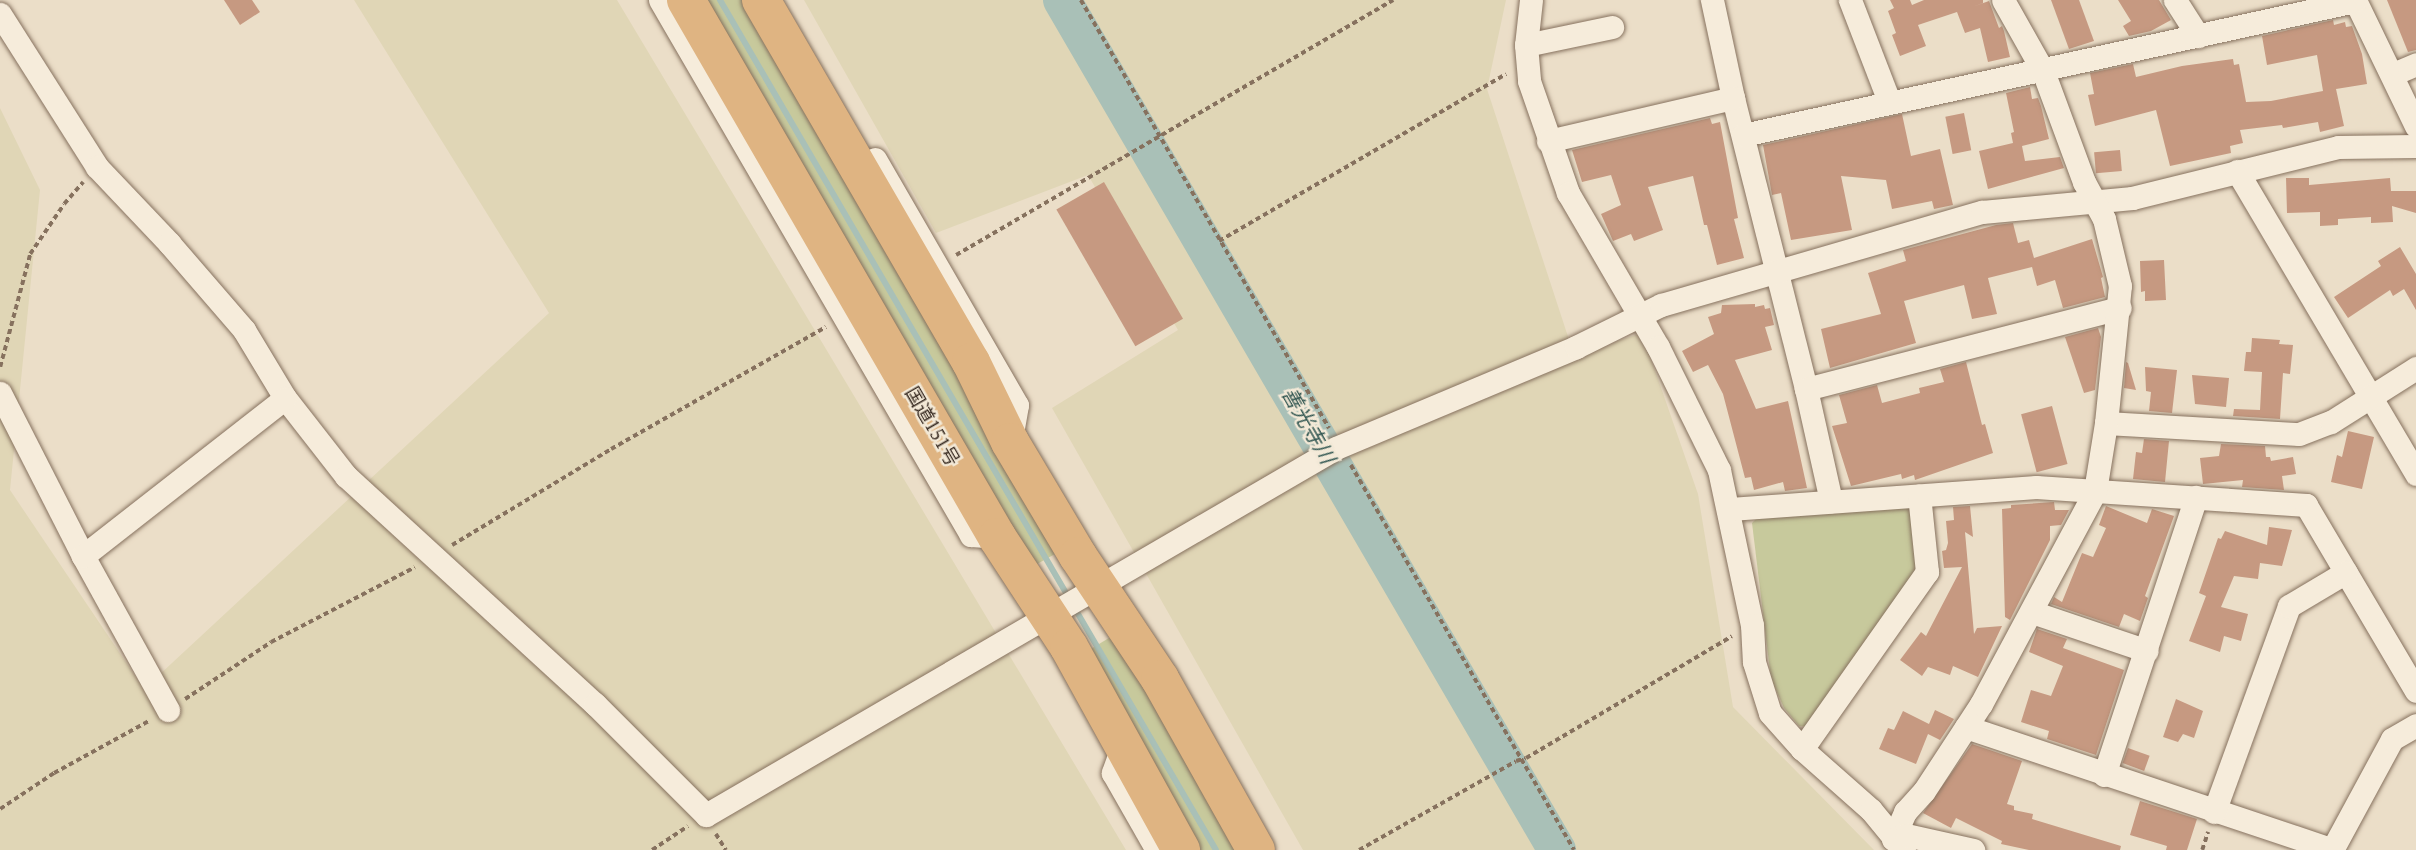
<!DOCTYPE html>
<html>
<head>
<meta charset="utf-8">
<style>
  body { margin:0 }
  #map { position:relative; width:2416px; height:850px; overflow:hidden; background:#ebdec8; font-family:"PT Serif","Noto Sans JP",serif }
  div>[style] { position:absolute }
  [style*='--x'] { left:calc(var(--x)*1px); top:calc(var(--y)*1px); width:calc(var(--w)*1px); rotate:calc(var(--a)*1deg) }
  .farmland>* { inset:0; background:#e0d6b6 }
  .green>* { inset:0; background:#c7c99c }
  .stream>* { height:6px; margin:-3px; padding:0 3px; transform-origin:3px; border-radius:3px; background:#a9c0b7 }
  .river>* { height:38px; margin:-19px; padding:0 19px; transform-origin:19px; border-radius:19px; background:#a9c0b7 }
  .building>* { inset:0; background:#c69981; transform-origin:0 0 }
  .path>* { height:3.5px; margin-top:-1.75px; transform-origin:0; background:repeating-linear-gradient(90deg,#86715e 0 5px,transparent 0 8.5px) }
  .roads { filter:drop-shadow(0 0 2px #86715e) drop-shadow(0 0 2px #86715e) }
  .minor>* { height:23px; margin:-11.5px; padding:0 11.5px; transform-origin:11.5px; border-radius:11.5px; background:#f6ecdb }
  .trunk>* { height:38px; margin:-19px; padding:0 19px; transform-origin:19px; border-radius:19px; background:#dfb482 }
  span { translate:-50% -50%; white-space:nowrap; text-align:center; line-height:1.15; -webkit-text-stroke:5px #f3e9d7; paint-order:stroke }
  .street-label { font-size:19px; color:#372a21 }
  .water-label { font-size:21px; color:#315651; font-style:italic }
</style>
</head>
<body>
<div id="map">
  <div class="farmland">
    <div style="clip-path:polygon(354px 0,617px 0,1126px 850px,0 850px,0 108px,40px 190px,10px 490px,144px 689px,549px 313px)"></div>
    <div style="clip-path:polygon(804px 0,1506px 0,1487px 89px,1574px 355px,1642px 333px,1698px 494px,1733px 707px,1874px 850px,1303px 850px,1052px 408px,1178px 330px,1088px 175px,936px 233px)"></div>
  </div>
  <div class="green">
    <div style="clip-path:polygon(699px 0,746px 0,939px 330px,1055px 554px,1030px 568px)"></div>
    <div style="clip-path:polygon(1906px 503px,1912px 509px,1917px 575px,1811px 727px,1799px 726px,1784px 708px,1771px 679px,1752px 523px,1757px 518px)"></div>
    <div style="clip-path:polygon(1114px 635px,1242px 850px,1193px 850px,1089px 650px)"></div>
  </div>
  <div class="stream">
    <div style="--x:720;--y:0;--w:692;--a:59.73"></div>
    <div style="--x:1074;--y:607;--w:281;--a:59.7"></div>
  </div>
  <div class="river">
    <div style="--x:1062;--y:0;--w:984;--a:59.79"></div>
  </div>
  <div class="building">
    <div style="clip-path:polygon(224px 0,252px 0,260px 12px,240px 25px)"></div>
    <div style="clip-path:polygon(1890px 0,1910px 0,1912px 5px,1924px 0,1983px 0,1983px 3px,1972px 7px,1989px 1px,1999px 28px,2002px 26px,2004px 31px,2010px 57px,1988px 62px,1980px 28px,1965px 33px,1957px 12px,1918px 25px,1926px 46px,1900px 56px,1892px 35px,1896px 33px,1888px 11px,1894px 8px)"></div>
    <div style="clip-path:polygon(2051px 0,2079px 0,2094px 41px,2069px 49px)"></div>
    <div style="clip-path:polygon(2118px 0,2159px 0,2171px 20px,2151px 31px,2129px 36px,2123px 26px,2131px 21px)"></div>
    <div style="clip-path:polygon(2387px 0,2416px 0,2416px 50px,2408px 52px)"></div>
    <div style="clip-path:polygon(2333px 20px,2334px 25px,2345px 22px,2346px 27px,2352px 26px,2362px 54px,2367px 84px,2336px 89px,2344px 126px,2320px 132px,2318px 122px,2283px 128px,2282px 125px,2240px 130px,2243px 143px,2230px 146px,2231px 153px,2170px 166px,2156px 110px,2095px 126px,2088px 95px,2094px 94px,2090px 73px,2133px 64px,2136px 77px,2182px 66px,2233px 59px,2234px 65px,2239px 64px,2246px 102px,2271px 101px,2323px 91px,2317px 55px,2267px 65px,2262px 36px)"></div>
    <div style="clip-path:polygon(2030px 87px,2032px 99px,2038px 98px,2041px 106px,2049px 139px,2022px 146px,2025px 161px,2060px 157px,2064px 168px,1988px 189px,1979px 151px,2013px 143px,2011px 133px,2014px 132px,2006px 93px)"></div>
    <div style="left:1964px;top:113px;width:38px;height:19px;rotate:79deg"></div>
    <div style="clip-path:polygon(1902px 114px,1911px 156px,1940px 149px,1953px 205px,1934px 209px,1932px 201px,1892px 209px,1886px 180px,1841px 176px,1852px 230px,1791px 240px,1781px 193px,1772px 195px,1763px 145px)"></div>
    <div style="clip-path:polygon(1710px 118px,1712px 124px,1720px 122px,1738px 218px,1734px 219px,1744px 258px,1717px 265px,1707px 225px,1704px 225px,1693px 176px,1648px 187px,1663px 230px,1634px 241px,1631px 234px,1613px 241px,1601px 214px,1621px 205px,1611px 175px,1582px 182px,1572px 150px)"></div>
    <div style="left:2120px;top:150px;width:21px;height:26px;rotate:85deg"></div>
    <div style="clip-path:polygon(2286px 178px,2309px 178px,2309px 185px,2390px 178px,2391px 191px,2416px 191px,2416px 213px,2392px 206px,2393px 222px,2371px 223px,2371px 217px,2338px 219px,2338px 225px,2320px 226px,2320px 212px,2287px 213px)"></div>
    <div style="left:1104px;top:182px;width:158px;height:55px;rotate:60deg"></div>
    <div style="clip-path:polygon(2013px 223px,2018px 243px,2029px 240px,2034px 258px,2092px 239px,2103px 277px,2101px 278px,2105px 297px,2063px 308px,2055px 280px,2037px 286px,2032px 267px,1988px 278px,1997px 314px,1972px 319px,1964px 285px,1904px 301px,1916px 343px,1830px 368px,1821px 329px,1881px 314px,1868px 273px,1906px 261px,1903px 250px,1996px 225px)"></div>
    <div style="clip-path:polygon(2400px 247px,2416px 274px,2416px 310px,2404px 289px,2393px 296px,2390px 290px,2348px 318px,2334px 297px,2381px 266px,2378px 261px)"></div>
    <div style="clip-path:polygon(2164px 260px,2166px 300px,2145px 301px,2145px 291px,2141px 292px,2140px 261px)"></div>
    <div style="clip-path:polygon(1755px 304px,1755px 307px,1764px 305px,1765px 309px,1770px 308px,1774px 325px,1765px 327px,1772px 350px,1735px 360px,1756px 409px,1788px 401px,1807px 488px,1785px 491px,1783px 482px,1754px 490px,1751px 477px,1745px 478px,1723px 394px,1708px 365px,1693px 372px,1682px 351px,1714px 334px,1708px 317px,1721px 313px,1722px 305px)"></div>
    <div style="clip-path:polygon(2098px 328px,2101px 337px,2095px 390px,2084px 393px,2065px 337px)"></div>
    <div style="clip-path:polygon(2252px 338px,2280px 340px,2279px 344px,2293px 345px,2290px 374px,2283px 373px,2280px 419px,2233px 416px,2234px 409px,2260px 410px,2262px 372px,2244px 371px,2246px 352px,2251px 352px)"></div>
    <div style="clip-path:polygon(1966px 362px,1982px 425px,1985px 424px,1993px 453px,1915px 480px,1914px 475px,1902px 479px,1901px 474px,1851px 486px,1832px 426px,1847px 423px,1839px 395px,1877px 385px,1882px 403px,1920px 393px,1919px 388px,1944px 382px,1940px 369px)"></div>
    <div style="clip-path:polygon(2126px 362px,2128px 363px,2136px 390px,2124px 388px)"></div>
    <div style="clip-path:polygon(2145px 367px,2177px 370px,2172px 413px,2149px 411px,2151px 392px,2146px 391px)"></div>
    <div style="clip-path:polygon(2192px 375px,2229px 378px,2226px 407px,2195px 404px)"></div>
    <div style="left:2052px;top:406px;width:60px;height:32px;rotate:75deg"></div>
    <div style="clip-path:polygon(2348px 431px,2374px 437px,2362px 489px,2331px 482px,2337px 455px,2342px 457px)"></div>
    <div style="clip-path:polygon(2144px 439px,2169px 441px,2165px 482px,2133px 479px,2136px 452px,2142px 453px)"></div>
    <div style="clip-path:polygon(2221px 444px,2265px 446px,2266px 457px,2270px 457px,2271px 461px,2293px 457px,2296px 474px,2282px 476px,2284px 490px,2242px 487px,2243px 480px,2203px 484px,2200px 458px,2219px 456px)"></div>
    <div style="clip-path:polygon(2054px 502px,2055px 510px,2069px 510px,2061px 525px,2050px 526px,2050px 540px,2010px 620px,2005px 617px,2002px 509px,2011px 508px,2011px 505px)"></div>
    <div style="clip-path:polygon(1970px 506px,1973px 537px,1965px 532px,1974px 634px,1977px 628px,2002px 626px,1978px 677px,1953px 666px,1950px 675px,1928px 667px,1922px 676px,1900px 660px,1921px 632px,1926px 636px,1962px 567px,1944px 568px,1942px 551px,1946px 550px,1948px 543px,1946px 521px,1954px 520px,1953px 507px)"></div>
    <div style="clip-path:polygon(2106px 506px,2147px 523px,2152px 509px,2174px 516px,2145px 596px,2148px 598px,2140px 621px,2124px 614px,2119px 627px,2051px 604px,2054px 597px,2062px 602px,2082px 553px,2093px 557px,2106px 528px,2099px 525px)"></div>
    <div style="clip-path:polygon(2269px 527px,2292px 530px,2282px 566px,2260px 563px,2258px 579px,2234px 576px,2221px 607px,2248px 614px,2241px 641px,2224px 636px,2220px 652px,2189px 641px,2206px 596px,2199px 593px,2218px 538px,2221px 539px,2225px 531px,2267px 545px)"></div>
    <div style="clip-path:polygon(2037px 629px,2067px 639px,2063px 648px,2124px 670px,2096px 755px,2047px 739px,2049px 731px,2021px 722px,2031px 690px,2051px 696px,2063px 666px,2029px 652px)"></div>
    <div style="clip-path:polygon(2176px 699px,2203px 711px,2194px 738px,2183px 734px,2178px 742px,2163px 737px)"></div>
    <div style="clip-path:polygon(1935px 710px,1954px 719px,1940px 740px,1928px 734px,1916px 764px,1879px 749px,1888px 728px,1894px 730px,1903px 711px,1929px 724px)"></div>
    <div style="clip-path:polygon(1972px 744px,2022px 761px,2007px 804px,2014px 806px,2014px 810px,2033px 814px,2032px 819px,2121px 846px,2120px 850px,2029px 850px,2001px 844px,2002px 841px,1956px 818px,1951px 828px,1923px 813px)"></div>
    <div style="left:2128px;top:748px;width:23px;height:16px;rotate:20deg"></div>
    <div style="clip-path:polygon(2140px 801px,2197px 819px,2187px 850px,2166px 850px,2167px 846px,2130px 835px)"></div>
  </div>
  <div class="path">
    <div style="--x:1081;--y:0;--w:495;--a:59.9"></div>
    <div style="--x:1219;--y:241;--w:332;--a:-30.2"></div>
    <div style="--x:956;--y:255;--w:506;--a:-30.26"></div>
    <div style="--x:0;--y:367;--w:117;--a:-75.1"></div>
    <div style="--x:30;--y:254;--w:60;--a:-55.8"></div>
    <div style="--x:64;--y:204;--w:29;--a:-49"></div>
    <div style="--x:1351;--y:465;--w:445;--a:59.9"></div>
    <div style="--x:452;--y:545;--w:186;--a:-31.1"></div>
    <div style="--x:611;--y:449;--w:247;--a:-29.6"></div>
    <div style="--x:185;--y:699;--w:103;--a:-33.5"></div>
    <div style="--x:271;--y:642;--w:162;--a:-27.5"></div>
    <div style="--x:0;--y:809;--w:65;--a:-33.7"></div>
    <div style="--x:54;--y:773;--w:108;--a:-28.7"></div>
    <div style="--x:716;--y:834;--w:19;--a:58"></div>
    <div style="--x:652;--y:850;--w:43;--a:-33.7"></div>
    <div style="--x:1359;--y:850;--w:180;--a:-29.5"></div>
    <div style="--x:1516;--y:761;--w:10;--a:-17"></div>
    <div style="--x:1526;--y:758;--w:239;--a:-30.6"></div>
    <div style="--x:2202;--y:850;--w:19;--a:-72"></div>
  </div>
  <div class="roads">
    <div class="minor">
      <div style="--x:660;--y:0;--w:619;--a:59.83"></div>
      <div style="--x:971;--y:535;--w:26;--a:4"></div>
      <div style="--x:1531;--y:0;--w:45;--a:96.3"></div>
      <div style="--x:1526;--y:45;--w:36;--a:85"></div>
      <div style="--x:1529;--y:81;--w:119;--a:70.8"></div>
      <div style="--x:1568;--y:193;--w:178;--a:59.7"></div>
      <div style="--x:1658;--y:347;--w:137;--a:63.6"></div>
      <div style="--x:1719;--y:470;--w:158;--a:78"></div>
      <div style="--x:1752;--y:625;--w:37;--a:87"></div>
      <div style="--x:1754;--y:662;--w:53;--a:72.6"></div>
      <div style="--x:1770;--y:713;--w:48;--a:48.4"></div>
      <div style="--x:1802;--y:749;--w:92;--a:41.5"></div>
      <div style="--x:1871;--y:810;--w:52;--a:50.5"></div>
      <div style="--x:1712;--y:0;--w:100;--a:77.9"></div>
      <div style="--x:1733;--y:98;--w:300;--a:75.9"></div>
      <div style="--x:1806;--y:389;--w:115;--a:77.4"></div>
      <div style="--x:1850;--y:0;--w:108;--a:68.9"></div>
      <div style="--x:2175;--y:0;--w:43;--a:57.4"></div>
      <div style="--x:2355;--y:0;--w:140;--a:64.2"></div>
      <div style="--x:0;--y:14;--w:181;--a:57.6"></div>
      <div style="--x:97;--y:167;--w:105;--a:46.5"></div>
      <div style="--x:169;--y:243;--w:115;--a:49.2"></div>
      <div style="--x:244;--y:330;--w:79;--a:58.9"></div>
      <div style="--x:285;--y:398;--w:99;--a:52"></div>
      <div style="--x:346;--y:476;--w:338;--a:42.5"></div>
      <div style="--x:595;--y:704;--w:157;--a:45"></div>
      <div style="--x:706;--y:815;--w:729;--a:-30.22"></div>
      <div style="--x:1336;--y:448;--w:260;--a:-22.8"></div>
      <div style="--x:1576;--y:347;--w:95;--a:-26.3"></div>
      <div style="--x:1661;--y:305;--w:334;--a:-16.2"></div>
      <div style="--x:1982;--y:212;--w:151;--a:-5.3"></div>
      <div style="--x:2132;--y:198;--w:212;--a:-13.9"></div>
      <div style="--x:2338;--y:147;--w:78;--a:-0.7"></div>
      <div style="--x:1526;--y:45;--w:88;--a:-11.8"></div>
      <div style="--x:2393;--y:74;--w:25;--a:-23"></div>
      <div style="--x:1743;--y:135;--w:626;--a:-12.35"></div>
      <div style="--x:1548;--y:141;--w:190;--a:-13.1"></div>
      <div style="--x:875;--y:159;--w:284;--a:60"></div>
      <div style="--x:1017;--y:405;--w:36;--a:100"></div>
      <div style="--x:2237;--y:171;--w:352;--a:59.4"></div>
      <div style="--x:1806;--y:389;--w:324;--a:-14.5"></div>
      <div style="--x:0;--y:393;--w:183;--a:63"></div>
      <div style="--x:83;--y:556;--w:176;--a:61.1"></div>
      <div style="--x:2106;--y:423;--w:193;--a:3.3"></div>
      <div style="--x:2299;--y:434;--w:34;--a:-21"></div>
      <div style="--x:2331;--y:422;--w:101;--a:-32.4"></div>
      <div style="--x:1730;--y:509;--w:307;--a:-4.1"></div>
      <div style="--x:2036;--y:487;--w:271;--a:3.8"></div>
      <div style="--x:2306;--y:505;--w:216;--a:59.4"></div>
      <div style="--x:83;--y:556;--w:256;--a:-38"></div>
      <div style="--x:2032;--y:612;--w:121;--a:18.7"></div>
      <div style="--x:1966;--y:727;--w:387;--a:18.5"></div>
      <div style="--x:1124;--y:742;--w:33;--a:110"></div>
      <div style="--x:1113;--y:773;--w:89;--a:60.3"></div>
      <div style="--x:1802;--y:749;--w:217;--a:-54.8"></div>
      <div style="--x:1927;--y:572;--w:77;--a:-95.9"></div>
      <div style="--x:2104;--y:775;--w:293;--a:-71.7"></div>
      <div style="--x:2214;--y:812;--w:219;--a:-70"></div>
      <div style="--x:2289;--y:606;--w:66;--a:-30.8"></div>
      <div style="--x:1893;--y:839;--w:30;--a:-66"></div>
      <div style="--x:1905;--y:812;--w:28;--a:-48"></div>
      <div style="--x:1924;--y:791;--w:104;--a:-56.8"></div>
      <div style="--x:1981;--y:704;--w:242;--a:-61.8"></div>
      <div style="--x:2095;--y:491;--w:69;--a:-80.8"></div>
      <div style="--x:2106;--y:423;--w:138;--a:-84.2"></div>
      <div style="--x:2120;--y:286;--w:69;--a:-103.4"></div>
      <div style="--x:2104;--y:219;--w:42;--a:-118.4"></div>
      <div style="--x:2084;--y:182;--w:118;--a:-110.3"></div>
      <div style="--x:2043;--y:71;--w:81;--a:-119.4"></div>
      <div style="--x:1893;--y:839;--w:14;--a:-17"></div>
      <div style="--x:1906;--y:835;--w:69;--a:12.6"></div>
      <div style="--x:2332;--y:850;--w:126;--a:-61.6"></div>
      <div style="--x:2392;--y:739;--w:28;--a:-30"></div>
    </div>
    <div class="trunk">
      <div style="--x:686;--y:0;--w:621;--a:59.92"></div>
      <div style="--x:997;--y:537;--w:131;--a:56.8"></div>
      <div style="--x:1069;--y:647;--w:232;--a:61.1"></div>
      <div style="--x:761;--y:0;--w:419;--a:59.9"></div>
      <div style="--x:971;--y:362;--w:89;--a:64"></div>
      <div style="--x:1010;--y:442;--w:133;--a:59.2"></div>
      <div style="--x:1078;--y:556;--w:148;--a:56.3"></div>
      <div style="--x:1160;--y:679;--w:196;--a:60.7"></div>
    </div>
  </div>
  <div class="street-label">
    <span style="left:933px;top:426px;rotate:60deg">国道151号</span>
  </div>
  <div class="water-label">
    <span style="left:1309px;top:425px;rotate:60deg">善光寺川</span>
  </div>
</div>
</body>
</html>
